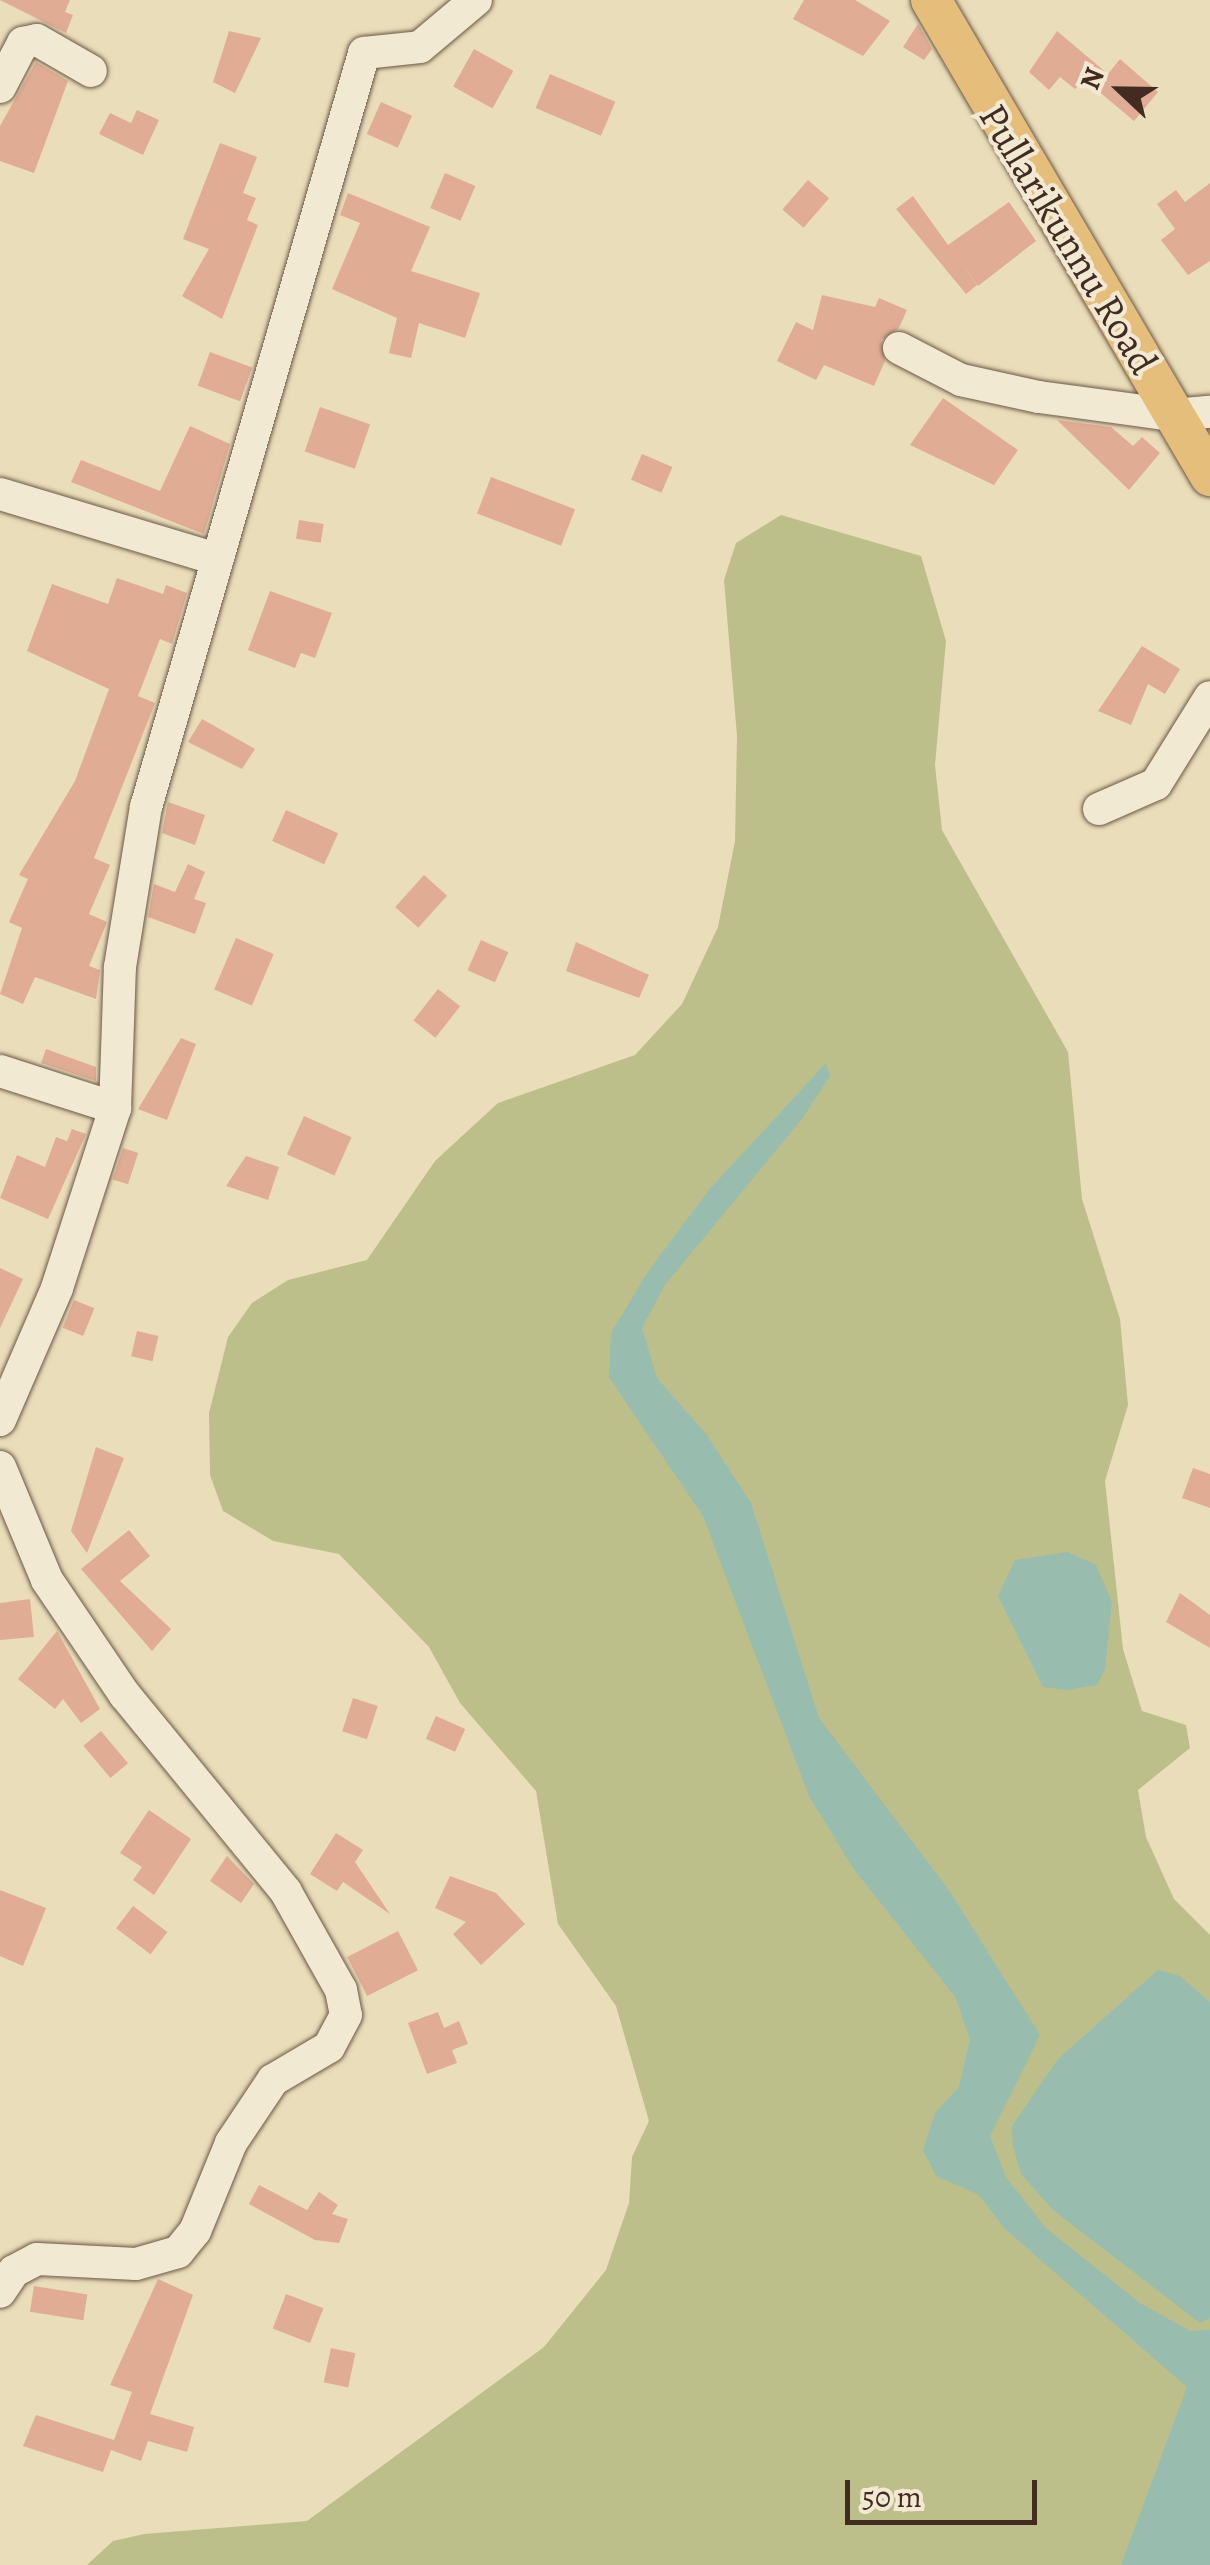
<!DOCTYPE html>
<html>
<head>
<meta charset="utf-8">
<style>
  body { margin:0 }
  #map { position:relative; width:1210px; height:2565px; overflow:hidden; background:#eaddb9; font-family:Alegreya,serif }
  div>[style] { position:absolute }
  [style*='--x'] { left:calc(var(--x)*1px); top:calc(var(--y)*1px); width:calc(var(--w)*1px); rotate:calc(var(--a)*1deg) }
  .green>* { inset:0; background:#bdbf8a }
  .water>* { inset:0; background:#98bcae }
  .building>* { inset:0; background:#e0ad94; transform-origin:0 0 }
  .roads { filter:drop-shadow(0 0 2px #6c5846) drop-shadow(0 0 2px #6c5846) }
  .minor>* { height:32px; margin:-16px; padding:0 16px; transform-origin:16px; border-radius:16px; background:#f1e9d2 }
  .major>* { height:40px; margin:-20px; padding:0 20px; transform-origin:20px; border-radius:20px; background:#e5be7c }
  span { translate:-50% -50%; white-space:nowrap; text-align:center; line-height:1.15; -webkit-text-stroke:8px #f1e9d2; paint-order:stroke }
  .street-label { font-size:40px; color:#422b20 }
  .north { position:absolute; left:1070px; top:40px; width:100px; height:100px; -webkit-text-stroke:8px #f1e9d2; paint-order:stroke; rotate:292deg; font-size:28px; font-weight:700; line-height:40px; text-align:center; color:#422b20 }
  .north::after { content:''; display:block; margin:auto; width:35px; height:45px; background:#422b20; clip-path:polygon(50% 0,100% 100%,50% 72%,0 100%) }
  .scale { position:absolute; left:845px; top:2480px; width:192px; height:45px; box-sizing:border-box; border:5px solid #422b20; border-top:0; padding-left:12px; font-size:30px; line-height:35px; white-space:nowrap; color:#422b20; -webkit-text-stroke:8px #f1e9d2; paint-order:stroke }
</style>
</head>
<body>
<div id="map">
  <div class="green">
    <div style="clip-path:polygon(781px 515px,921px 556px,946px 641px,935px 765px,942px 830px,1068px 1052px,1082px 1199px,1120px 1319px,1128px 1405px,1105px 1481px,1123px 1649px,1142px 1711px,1186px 1725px,1190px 1748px,1138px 1790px,1146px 1837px,1174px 1899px,1210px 1935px,1210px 2565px,87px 2565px,113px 2541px,144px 2534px,307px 2521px,544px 2347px,606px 2270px,629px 2203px,632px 2157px,649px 2121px,616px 2006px,558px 1924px,536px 1791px,460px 1703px,429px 1647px,339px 1554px,273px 1541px,223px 1511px,210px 1475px,209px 1413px,228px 1337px,252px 1303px,288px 1280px,367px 1260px,435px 1161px,498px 1103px,635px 1055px,682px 1004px,718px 927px,735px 841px,737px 736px,724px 580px,736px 543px)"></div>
  </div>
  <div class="water">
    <div style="clip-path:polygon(826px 1063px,830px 1076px,802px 1119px,665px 1285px,642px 1328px,657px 1378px,707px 1435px,751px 1503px,819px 1718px,949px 1890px,1040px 2035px,990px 2136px,1006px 2177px,1046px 2228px,1140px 2303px,1190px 2331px,1210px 2330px,1210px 2565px,1121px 2565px,1187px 2387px,1005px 2229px,979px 2195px,936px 2176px,923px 2150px,935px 2113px,959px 2087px,970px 2040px,956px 1998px,853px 1868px,809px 1796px,703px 1516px,609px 1377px,611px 1333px,647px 1273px,709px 1190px)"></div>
    <div style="clip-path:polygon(1068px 1552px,1096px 1565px,1112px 1602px,1105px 1670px,1097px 1685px,1066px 1690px,1043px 1687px,998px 1596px,1015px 1560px)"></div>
    <div style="clip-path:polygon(1158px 1970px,1180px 1976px,1210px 2002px,1210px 2318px,1200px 2323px,1053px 2210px,1021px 2174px,1013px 2146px,1012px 2126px,1058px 2059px)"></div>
  </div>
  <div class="building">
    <div style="clip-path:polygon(0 0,70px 0,65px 12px,73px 15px,66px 33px)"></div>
    <div style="clip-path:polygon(804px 0,855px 0,890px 21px,863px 56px,793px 19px)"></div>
    <div style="clip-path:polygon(918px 24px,932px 49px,924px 60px,903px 47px)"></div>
    <div style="clip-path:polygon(229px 31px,261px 38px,235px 93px,213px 82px)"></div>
    <div style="clip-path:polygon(1057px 31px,1108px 74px,1120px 59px,1158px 92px,1134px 121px,1084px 79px,1075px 89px,1060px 77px,1049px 90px,1029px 72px)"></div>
    <div style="left:474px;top:49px;width:45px;height:43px;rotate:29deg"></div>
    <div style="clip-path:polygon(36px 62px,68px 81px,34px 173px,0 161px,0 126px)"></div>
    <div style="left:550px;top:74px;width:71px;height:37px;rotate:23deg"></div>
    <div style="left:381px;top:102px;width:34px;height:35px;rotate:24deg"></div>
    <div style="clip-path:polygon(137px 110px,159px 120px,143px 155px,99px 134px,110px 113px,131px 123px)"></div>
    <div style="clip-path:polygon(220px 143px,257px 157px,243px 193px,256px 198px,247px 220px,258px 225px,222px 319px,182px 296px,209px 249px,183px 239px)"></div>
    <div style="left:445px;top:173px;width:33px;height:38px;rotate:23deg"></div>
    <div style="left:808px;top:180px;width:28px;height:39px;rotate:41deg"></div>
    <div style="clip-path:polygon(1210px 183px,1210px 261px,1188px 275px,1161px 240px,1175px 229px,1157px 204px,1176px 190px,1185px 202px)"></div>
    <div style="clip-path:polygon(348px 193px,430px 227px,411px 271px,480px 293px,465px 338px,419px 323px,411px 358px,389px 353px,397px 318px,332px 289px,360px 223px,340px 215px)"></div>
    <div style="clip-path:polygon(913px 196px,948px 245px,1009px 202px,1036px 241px,978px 286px,959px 259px,977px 285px,966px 294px,896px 209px)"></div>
    <div style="clip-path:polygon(822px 295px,875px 307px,879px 298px,907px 310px,899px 328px,881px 340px,885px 361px,874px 386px,824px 365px,816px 380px,777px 361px,796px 322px,813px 330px)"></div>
    <div style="left:210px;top:352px;width:45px;height:36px;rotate:20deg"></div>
    <div style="clip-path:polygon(943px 398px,1018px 450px,994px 485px,910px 445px)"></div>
    <div style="left:320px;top:407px;width:53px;height:47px;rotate:19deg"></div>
    <div style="clip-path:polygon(1057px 420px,1111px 427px,1133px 446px,1142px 437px,1160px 453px,1129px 490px)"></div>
    <div style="clip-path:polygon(190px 426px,230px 444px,204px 534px,71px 482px,81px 460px,160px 491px)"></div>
    <div style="left:642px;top:454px;width:33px;height:28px;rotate:23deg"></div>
    <div style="left:491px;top:477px;width:90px;height:39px;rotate:21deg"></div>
    <div style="left:299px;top:520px;width:25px;height:19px;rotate:9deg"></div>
    <div style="clip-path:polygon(117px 578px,163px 594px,166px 585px,187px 593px,172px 644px,160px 639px,138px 696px,155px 703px,94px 858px,110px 865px,89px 914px,107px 922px,89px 966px,100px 970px,96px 999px,35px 977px,23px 1004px,0 994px,22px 928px,9px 922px,28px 879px,19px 875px,75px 781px,109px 689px,27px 651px,52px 584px,108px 604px)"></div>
    <div style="clip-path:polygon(270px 591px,332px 613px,315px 658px,301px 653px,295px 668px,248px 650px)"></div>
    <div style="clip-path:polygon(1142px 646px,1180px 669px,1165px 694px,1148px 684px,1131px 725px,1098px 711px)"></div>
    <div style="clip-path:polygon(202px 719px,255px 749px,242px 769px,188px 742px)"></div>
    <div style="clip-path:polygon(168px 802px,205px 815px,195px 845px,162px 833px)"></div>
    <div style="left:286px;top:810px;width:57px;height:34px;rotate:24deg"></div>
    <div style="clip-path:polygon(188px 864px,205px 872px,194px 899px,206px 903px,195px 934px,148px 917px,154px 884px,175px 892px)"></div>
    <div style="left:424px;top:875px;width:31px;height:43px;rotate:42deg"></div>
    <div style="left:236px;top:938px;width:41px;height:56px;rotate:23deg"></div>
    <div style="left:481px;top:940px;width:30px;height:33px;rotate:24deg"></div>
    <div style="clip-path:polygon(576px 942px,649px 975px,639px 998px,566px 971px)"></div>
    <div style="left:438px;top:989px;width:28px;height:40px;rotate:38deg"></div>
    <div style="clip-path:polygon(181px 1038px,196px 1044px,167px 1120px,138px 1109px)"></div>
    <div style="clip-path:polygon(46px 1049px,96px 1067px,96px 1081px,41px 1063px)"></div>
    <div style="left:304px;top:1116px;width:52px;height:42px;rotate:24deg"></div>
    <div style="clip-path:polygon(72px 1129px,86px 1134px,48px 1219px,0 1198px,17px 1155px,45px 1167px,56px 1137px,67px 1141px)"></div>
    <div style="left:123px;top:1148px;width:16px;height:33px;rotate:18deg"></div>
    <div style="clip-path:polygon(246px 1156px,279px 1167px,268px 1200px,226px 1186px)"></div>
    <div style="clip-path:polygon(0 1268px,23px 1279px,0 1328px)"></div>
    <div style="left:74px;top:1300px;width:22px;height:30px;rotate:22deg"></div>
    <div style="left:137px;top:1331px;width:22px;height:26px;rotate:13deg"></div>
    <div style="clip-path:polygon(96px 1447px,124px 1458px,87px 1553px,71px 1531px)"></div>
    <div style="clip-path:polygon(1193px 1468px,1210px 1474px,1210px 1508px,1182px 1498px)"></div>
    <div style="clip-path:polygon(129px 1530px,150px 1556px,120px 1581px,171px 1629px,152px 1651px,81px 1569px)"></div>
    <div style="clip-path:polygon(1180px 1593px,1210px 1615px,1210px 1648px,1166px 1622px)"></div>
    <div style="clip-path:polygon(30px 1599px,34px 1637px,0 1640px,0 1603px)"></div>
    <div style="clip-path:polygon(57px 1631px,100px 1709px,81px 1723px,63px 1699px,55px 1709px,18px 1679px)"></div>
    <div style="left:353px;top:1698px;width:26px;height:35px;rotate:18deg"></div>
    <div style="left:436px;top:1716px;width:32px;height:25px;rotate:24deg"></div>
    <div style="left:101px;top:1731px;width:42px;height:23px;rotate:50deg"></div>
    <div style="clip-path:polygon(149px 1810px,191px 1839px,154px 1895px,133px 1880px,142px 1867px,120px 1853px)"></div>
    <div style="clip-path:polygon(336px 1833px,363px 1850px,355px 1862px,390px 1914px,343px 1882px,337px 1891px,310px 1874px)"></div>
    <div style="clip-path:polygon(227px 1856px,254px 1884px,241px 1903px,210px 1881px)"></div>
    <div style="clip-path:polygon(450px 1876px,496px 1893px,525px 1924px,481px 1965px,453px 1934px,466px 1922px,435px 1908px)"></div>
    <div style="clip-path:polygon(0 1890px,46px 1908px,23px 1966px,0 1956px)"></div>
    <div style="left:133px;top:1906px;width:43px;height:28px;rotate:37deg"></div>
    <div style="left:398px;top:1931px;width:44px;height:57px;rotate:63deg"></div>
    <div style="clip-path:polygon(438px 2012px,444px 2028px,459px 2021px,468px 2044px,452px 2050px,457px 2063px,427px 2074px,408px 2023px)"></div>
    <div style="clip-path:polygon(259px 2185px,307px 2210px,319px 2192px,338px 2205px,332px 2214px,348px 2219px,339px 2243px,315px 2240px,249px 2204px)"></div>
    <div style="clip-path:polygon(158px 2279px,193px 2295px,150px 2414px,194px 2427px,187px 2452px,148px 2441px,141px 2461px,111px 2450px,103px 2472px,23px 2446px,36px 2415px,114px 2440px,132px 2392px,110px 2385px)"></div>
    <div style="left:34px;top:2286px;width:54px;height:26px;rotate:9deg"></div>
    <div style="left:286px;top:2294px;width:40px;height:37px;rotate:21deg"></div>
    <div style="left:331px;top:2348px;width:25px;height:35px;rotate:12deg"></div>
  </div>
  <div class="roads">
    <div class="minor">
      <div style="--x:0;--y:87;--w:50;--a:-62.4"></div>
      <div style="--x:23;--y:43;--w:14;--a:-12"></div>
      <div style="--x:37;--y:40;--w:62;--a:29.9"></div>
      <div style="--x:899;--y:348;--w:70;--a:27.3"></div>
      <div style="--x:961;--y:380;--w:80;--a:12.3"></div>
      <div style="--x:1039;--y:397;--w:135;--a:7.7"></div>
      <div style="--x:1173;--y:415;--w:37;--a:-5"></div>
      <div style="--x:0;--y:494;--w:227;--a:16.7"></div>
      <div style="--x:1099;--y:809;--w:62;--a:-23.7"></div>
      <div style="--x:1156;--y:784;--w:102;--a:-58.2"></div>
      <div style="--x:0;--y:1071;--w:121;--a:17.8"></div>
      <div style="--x:0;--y:1420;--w:144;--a:-66.6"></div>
      <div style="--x:57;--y:1288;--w:189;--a:-72.1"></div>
      <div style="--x:115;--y:1108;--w:141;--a:-88"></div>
      <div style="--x:120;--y:967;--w:162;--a:-80.8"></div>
      <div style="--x:146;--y:807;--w:785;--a:-73.87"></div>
      <div style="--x:364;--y:53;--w:56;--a:-6.1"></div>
      <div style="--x:420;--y:47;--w:73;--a:-40"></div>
      <div style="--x:0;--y:1467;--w:122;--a:67.4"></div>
      <div style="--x:47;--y:1580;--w:139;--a:55.9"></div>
      <div style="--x:125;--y:1695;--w:254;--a:50.7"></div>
      <div style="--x:286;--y:1892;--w:112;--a:60.7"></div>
      <div style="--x:341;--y:1990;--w:25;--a:79"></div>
      <div style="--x:346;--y:2015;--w:36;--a:118"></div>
      <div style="--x:329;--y:2047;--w:65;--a:149.5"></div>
      <div style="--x:273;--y:2080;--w:76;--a:123.7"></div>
      <div style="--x:231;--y:2143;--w:95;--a:112.2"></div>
      <div style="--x:195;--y:2231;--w:27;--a:129"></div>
      <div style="--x:178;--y:2252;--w:44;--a:164.1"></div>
      <div style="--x:136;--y:2264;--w:99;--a:-177.1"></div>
      <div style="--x:37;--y:2259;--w:26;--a:152"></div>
      <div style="--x:14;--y:2271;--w:25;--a:124"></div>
    </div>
    <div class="major">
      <div style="--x:931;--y:0;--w:552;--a:59.62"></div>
    </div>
  </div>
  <div class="street-label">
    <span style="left:1068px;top:239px;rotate:59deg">Pullarikunnu Road</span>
  </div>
  <div class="north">N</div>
  <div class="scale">50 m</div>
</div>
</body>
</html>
